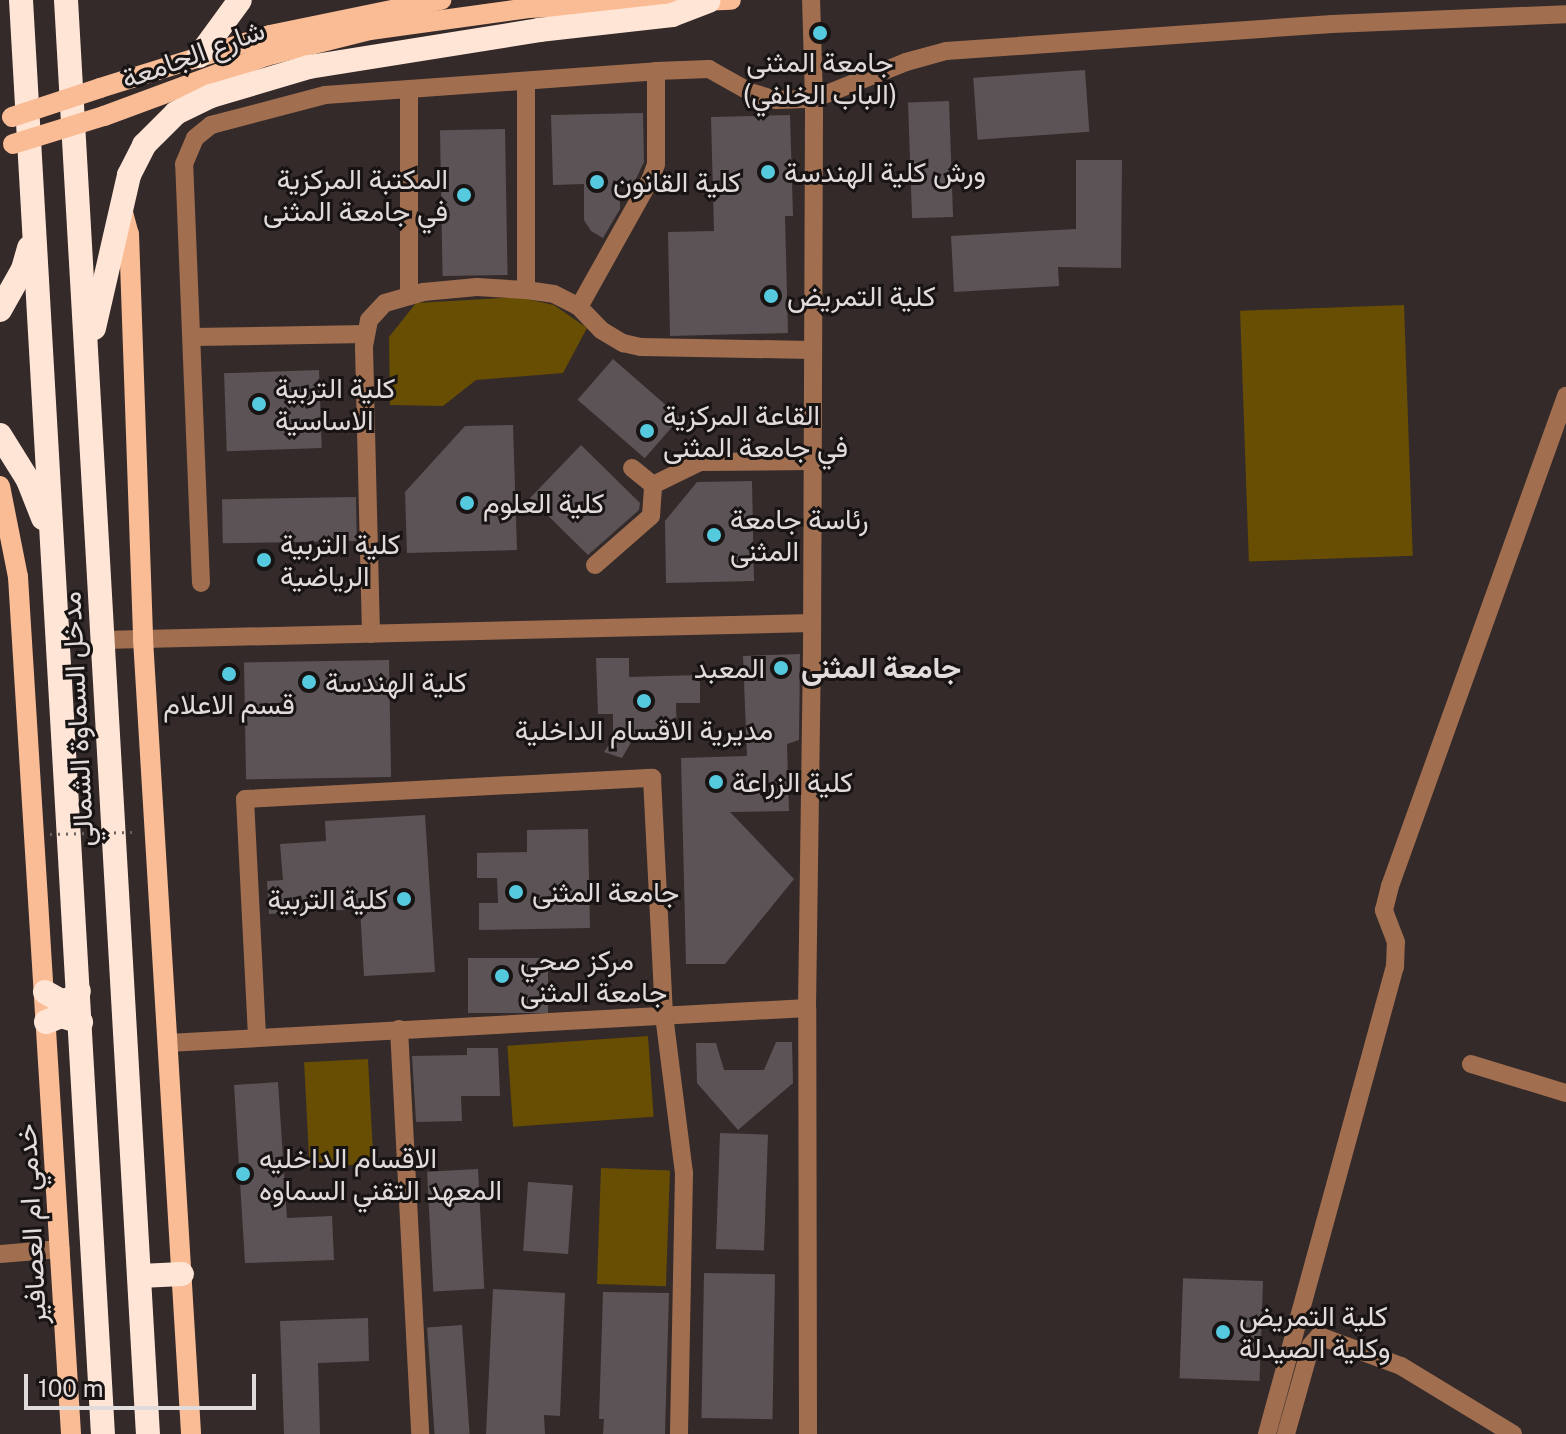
<!DOCTYPE html>
<meta charset="utf-8">
<style>
body{margin:0}
#map{position:relative;width:1566px;height:1434px;overflow:hidden;background:#342a2a;font-family:"Public Sans",Vazirmatn,sans-serif}
div>[style]{position:absolute}
[style*='--x']{left:calc(var(--x)*1px);top:calc(var(--y)*1px);width:calc(var(--w)*1px);rotate:calc(var(--a)*1deg)}
.green>*{inset:0;background:#674e02;transform-origin:0 0}
.building>*{inset:0;background:#5c5357;transform-origin:0 0}
.minor>*{height:18px;margin:-9px;padding:0 9px;transform-origin:9px;border-radius:9px;background:#a16f4f}
.major>*{height:20px;margin:-10px;padding:0 10px;transform-origin:10px;border-radius:10px;background:#fabc95}
.highway>*{height:24px;margin:-12px;padding:0 12px;transform-origin:12px;border-radius:12px;background:#ffe5d6}
.path-bridge>*{height:3px;margin-top:-1.5px;transform-origin:0;background:repeating-linear-gradient(90deg,#696060 0 2px,transparent 0 8px)}
.major-bridge>*{height:20px;margin:-10px;padding:0 10px;transform-origin:10px;border-radius:10px;background:#fabc95}
.dots>*{width:22px;height:22px;translate:-50% -50%;box-sizing:border-box;border:4px solid #181414;border-radius:50%}
span{translate:-50% -50%;white-space:nowrap;text-align:center;line-height:1.15;-webkit-text-stroke:6px #181414;paint-order:stroke}
.street-label{font-size:28px;color:#e2dbdb}
.poi-label{font-size:28px;color:#e2dbdb}
.left{translate:0 -50%;text-align:left}
.right{translate:-100% -50%;text-align:right}
.neighbourhood-label{font-size:30px;color:#e2dbdb;font-weight:700}
.scale{position:absolute;left:24px;top:1374px;width:232px;height:36px;box-sizing:border-box;border:4px solid #e2dbdb;border-top:0;padding-left:10px;font-size:24px;line-height:28px;white-space:nowrap;color:#e2dbdb;-webkit-text-stroke:6px #181414;paint-order:stroke}
</style>
<div id="map">
<div class="green">
<div style="clip-path:polygon(517px 297px,554px 305px,587px 328px,563px 373px,476px 380px,443px 406px,390px 405px,389px 337px,416px 303px)"></div>
<div style="left:1404px;top:305px;width:251px;height:164px;rotate:88deg"></div>
<div style="left:648px;top:1036px;width:81px;height:141px;rotate:86deg"></div>
<div style="left:368px;top:1059px;width:105px;height:64px;rotate:87deg"></div>
<div style="left:601px;top:1168px;width:69px;height:116px;rotate:2deg"></div>
</div>
<div class="building">
<div style="left:1085px;top:70px;width:62px;height:112px;rotate:86deg"></div>
<div style="left:949px;top:101px;width:116px;height:41px;rotate:88deg"></div>
<div style="clip-path:polygon(643px 113px,644px 162px,634px 183px,620px 183px,620px 209px,603px 238px,591px 231px,584px 220px,584px 184px,553px 185px,551px 115px)"></div>
<div style="clip-path:polygon(790px 115px,793px 216px,785px 216px,788px 333px,670px 336px,668px 232px,714px 231px,711px 117px)"></div>
<div style="left:505px;top:129px;width:146px;height:65px;rotate:89deg"></div>
<div style="clip-path:polygon(1076px 160px,1122px 160px,1121px 268px,1058px 267px,1059px 286px,954px 292px,951px 236px,1076px 229px)"></div>
<div style="left:613px;top:359px;width:89px;height:54px;rotate:41deg"></div>
<div style="left:319px;top:370px;width:78px;height:95px;rotate:88deg"></div>
<div style="clip-path:polygon(513px 425px,517px 550px,407px 553px,405px 492px,465px 426px)"></div>
<div style="clip-path:polygon(581px 445px,640px 503px,639px 510px,588px 555px,530px 498px)"></div>
<div style="clip-path:polygon(752px 481px,754px 581px,666px 583px,665px 521px,697px 482px)"></div>
<div style="left:356px;top:497px;width:44px;height:134px;rotate:89deg"></div>
<div style="clip-path:polygon(800px 654px,799px 740px,787px 744px,789px 811px,730px 812px,794px 879px,725px 964px,686px 964px,681px 758px,747px 756px,743px 656px)"></div>
<div style="clip-path:polygon(596px 658px,629px 658px,629px 677px,700px 675px,700px 703px,676px 703px,677px 738px,633px 739px,622px 758px,604px 752px,613px 739px,613px 714px,598px 714px)"></div>
<div style="left:389px;top:660px;width:117px;height:145px;rotate:89deg"></div>
<div style="clip-path:polygon(425px 815px,435px 972px,364px 976px,360px 909px,269px 914px,267px 881px,283px 880px,280px 844px,326px 841px,325px 821px)"></div>
<div style="clip-path:polygon(588px 829px,590px 928px,479px 930px,479px 903px,498px 903px,497px 878px,477px 878px,477px 853px,527px 852px,527px 830px)"></div>
<div style="left:468px;top:958px;width:80px;height:55px"></div>
<div style="clip-path:polygon(776px 1042px,792px 1042px,793px 1083px,738px 1130px,697px 1083px,696px 1043px,716px 1043px,724px 1070px,764px 1070px)"></div>
<div style="clip-path:polygon(467px 1048px,498px 1048px,500px 1096px,461px 1096px,462px 1121px,416px 1122px,412px 1056px,467px 1055px)"></div>
<div style="clip-path:polygon(278px 1082px,287px 1218px,332px 1216px,334px 1260px,245px 1263px,234px 1085px)"></div>
<div style="left:720px;top:1133px;width:48px;height:116px;rotate:2deg"></div>
<div style="left:478px;top:1169px;width:120px;height:51px;rotate:87deg"></div>
<div style="left:528px;top:1182px;width:45px;height:69px;rotate:4deg"></div>
<div style="left:704px;top:1273px;width:71px;height:145px;rotate:1deg"></div>
<div style="left:1263px;top:1281px;width:100px;height:80px;rotate:92deg"></div>
<div style="clip-path:polygon(493px 1289px,565px 1293px,560px 1416px,544px 1415px,545px 1434px,486px 1434px)"></div>
<div style="clip-path:polygon(603px 1292px,669px 1293px,665px 1434px,603px 1434px,604px 1419px,599px 1419px)"></div>
<div style="clip-path:polygon(368px 1318px,369px 1361px,318px 1363px,320px 1434px,284px 1434px,280px 1321px)"></div>
<div style="left:462px;top:1325px;width:109px;height:35px;rotate:86deg"></div>
</div>
<div class="minor">
<div style="--x:526;--y:82;--w:208;--a:90"></div>
<div style="--x:409;--y:90;--w:206;--a:90"></div>
<div style="--x:579;--y:307;--w:148;--a:-60.8"></div>
<div style="--x:651;--y:178;--w:15;--a:-70"></div>
<div style="--x:656;--y:164;--w:93;--a:-90"></div>
<div style="--x:192;--y:337;--w:174;--a:-1"></div>
<div style="--x:653;--y:485;--w:52;--a:-26.1"></div>
<div style="--x:700;--y:462;--w:112;--a:-0.5"></div>
<div style="--x:595;--y:565;--w:74;--a:-41.2"></div>
<div style="--x:651;--y:516;--w:31;--a:-86"></div>
<div style="--x:653;--y:485;--w:27;--a:-141"></div>
<div style="--x:201;--y:583;--w:419;--a:-92.3"></div>
<div style="--x:184;--y:164;--w:28;--a:-67"></div>
<div style="--x:195;--y:138;--w:21;--a:-39"></div>
<div style="--x:211;--y:125;--w:118;--a:-14.7"></div>
<div style="--x:325;--y:95;--w:332;--a:-4.1"></div>
<div style="--x:656;--y:71;--w:53;--a:-2.2"></div>
<div style="--x:709;--y:69;--w:47;--a:29.3"></div>
<div style="--x:750;--y:92;--w:27;--a:17"></div>
<div style="--x:776;--y:100;--w:38;--a:-2"></div>
<div style="--x:814;--y:99;--w:99;--a:-21.9"></div>
<div style="--x:906;--y:62;--w:41;--a:-15.4"></div>
<div style="--x:946;--y:51;--w:387;--a:-4"></div>
<div style="--x:1332;--y:24;--w:234;--a:-2.4"></div>
<div style="--x:371;--y:634;--w:288;--a:-91.4"></div>
<div style="--x:364;--y:346;--w:26;--a:-79"></div>
<div style="--x:369;--y:320;--w:23;--a:-47"></div>
<div style="--x:385;--y:303;--w:40;--a:-16"></div>
<div style="--x:423;--y:292;--w:54;--a:-5.3"></div>
<div style="--x:477;--y:287;--w:49;--a:3.5"></div>
<div style="--x:526;--y:290;--w:28;--a:8"></div>
<div style="--x:554;--y:294;--w:28;--a:27"></div>
<div style="--x:579;--y:307;--w:32;--a:46"></div>
<div style="--x:601;--y:330;--w:26;--a:31"></div>
<div style="--x:623;--y:343;--w:18;--a:13"></div>
<div style="--x:641;--y:347;--w:170;--a:1"></div>
<div style="--x:103;--y:640;--w:709;--a:-1.37"></div>
<div style="--x:399;--y:1029;--w:406;--a:87"></div>
<div style="--x:257;--y:1036;--w:237;--a:-92.9"></div>
<div style="--x:245;--y:799;--w:408;--a:-3"></div>
<div style="--x:652;--y:778;--w:237;--a:87.1"></div>
<div style="--x:664;--y:1015;--w:159;--a:82.8"></div>
<div style="--x:684;--y:1173;--w:261;--a:91.1"></div>
<div style="--x:168;--y:1043;--w:640;--a:-3.14"></div>
<div style="--x:1471;--y:1064;--w:99;--a:17"></div>
<div style="--x:0;--y:1254;--w:61;--a:-4.7"></div>
<div style="--x:808;--y:1434;--w:426;--a:-90.1"></div>
<div style="--x:807;--y:1008;--w:352;--a:-89.2"></div>
<div style="--x:812;--y:656;--w:557;--a:-89.79"></div>
<div style="--x:814;--y:99;--w:99;--a:-91.7"></div>
<div style="--x:1267;--y:1434;--w:484;--a:-74.7"></div>
<div style="--x:1395;--y:967;--w:25;--a:-88"></div>
<div style="--x:1396;--y:942;--w:34;--a:-111"></div>
<div style="--x:1384;--y:910;--w:25;--a:-76"></div>
<div style="--x:1390;--y:886;--w:521;--a:-70.24"></div>
<div style="--x:1286;--y:1434;--w:92;--a:-74.3"></div>
<div style="--x:1311;--y:1345;--w:12;--a:-48"></div>
<div style="--x:1319;--y:1336;--w:87;--a:20.1"></div>
<div style="--x:1401;--y:1366;--w:131;--a:31.3"></div>
</div>
<div class="major">
<div style="--x:100;--y:88;--w:178;--a:-17.3"></div>
<div style="--x:270;--y:35;--w:175;--a:-11.6"></div>
<div style="--x:104;--y:116;--w:173;--a:-20.3"></div>
<div style="--x:266;--y:56;--w:107;--a:-14"></div>
<div style="--x:370;--y:30;--w:160;--a:-7.9"></div>
<div style="--x:528;--y:8;--w:203;--a:-2.3"></div>
<div style="--x:121;--y:205;--w:30;--a:75"></div>
<div style="--x:129;--y:234;--w:405;--a:88"></div>
<div style="--x:143;--y:639;--w:796;--a:86.54"></div>
<div style="--x:0;--y:486;--w:93;--a:78.8"></div>
<div style="--x:18;--y:577;--w:859;--a:86.46"></div>
</div>
<div class="highway">
<div style="--x:21;--y:0;--w:1436;--a:86.73"></div>
<div style="--x:66;--y:0;--w:1436;--a:86.73"></div>
<div style="--x:199;--y:56;--w:69;--a:-53.8"></div>
<div style="--x:0;--y:310;--w:47;--a:-60.7"></div>
<div style="--x:23;--y:269;--w:22;--a:-74"></div>
<div style="--x:94;--y:328;--w:157;--a:-77.1"></div>
<div style="--x:129;--y:175;--w:34;--a:-63"></div>
<div style="--x:144;--y:145;--w:45;--a:-45"></div>
<div style="--x:176;--y:113;--w:39;--a:-26"></div>
<div style="--x:211;--y:96;--w:102;--a:-16.5"></div>
<div style="--x:309;--y:67;--w:233;--a:-9.1"></div>
<div style="--x:539;--y:30;--w:134;--a:-6.4"></div>
<div style="--x:672;--y:15;--w:39;--a:-21"></div>
<div style="--x:0;--y:435;--w:53;--a:58.1"></div>
<div style="--x:28;--y:480;--w:41;--a:68.5"></div>
<div style="--x:45;--y:992;--w:18;--a:29"></div>
<div style="--x:61;--y:1001;--w:10;--a:-11"></div>
<div style="--x:71;--y:999;--w:11;--a:-45"></div>
<div style="--x:46;--y:1022;--w:16;--a:-22"></div>
<div style="--x:61;--y:1016;--w:21;--a:17"></div>
<div style="--x:140;--y:1276;--w:42;--a:-2.7"></div>
</div>
<div class="path-bridge">
<div style="--x:50;--y:834;--w:83;--a:-1.4"></div>
</div>
<div class="major-bridge">
<div style="--x:12;--y:117;--w:93;--a:-18.2"></div>
<div style="--x:13;--y:144;--w:95;--a:-17.1"></div>
</div>
<div class="dots">
<div style="left:820px;top:33px;background:#55cadf"></div>
<div style="left:768px;top:172px;background:#55cadf"></div>
<div style="left:597px;top:182px;background:#55cadf"></div>
<div style="left:464px;top:195px;background:#55cadf"></div>
<div style="left:771px;top:296px;background:#55cadf"></div>
<div style="left:259px;top:404px;background:#55cadf"></div>
<div style="left:647px;top:431px;background:#55cadf"></div>
<div style="left:467px;top:503px;background:#55cadf"></div>
<div style="left:714px;top:535px;background:#55cadf"></div>
<div style="left:264px;top:560px;background:#55cadf"></div>
<div style="left:781px;top:668px;background:#55cadf"></div>
<div style="left:229px;top:674px;background:#55cadf"></div>
<div style="left:309px;top:682px;background:#55cadf"></div>
<div style="left:644px;top:701px;background:#55cadf"></div>
<div style="left:716px;top:782px;background:#55cadf"></div>
<div style="left:516px;top:892px;background:#55cadf"></div>
<div style="left:404px;top:899px;background:#55cadf"></div>
<div style="left:502px;top:976px;background:#55cadf"></div>
<div style="left:243px;top:1174px;background:#55cadf"></div>
<div style="left:1223px;top:1332px;background:#55cadf"></div>
</div>
<div class="street-label">
<span style="left:193px;top:54px;rotate:-20deg">شارع الجامعة</span>
<span style="left:77px;top:719px;rotate:-93deg">مدخل السماوة الشمالي</span>
<span style="left:31px;top:1224px;rotate:-93deg">خدمي ام العصافير</span>
</div>
<div class="poi-label">
<span style="left:820px;top:78px">جامعة المثنى<br>(الباب الخلفي)</span>
<span class="left" style="left:784px;top:172px">ورش كلية الهندسة</span>
<span class="right" style="left:448px;top:195px">المكتبة المركزية<br>في جامعة المثنى</span>
<span class="left" style="left:613px;top:182px">كلية القانون</span>
<span class="left" style="left:787px;top:296px">كلية التمريض</span>
<span class="left" style="left:275px;top:404px">كلية التربية<br>الاساسية</span>
<span class="left" style="left:663px;top:431px">القاعة المركزية<br>في جامعة المثنى</span>
<span class="left" style="left:483px;top:503px">كلية العلوم</span>
<span class="left" style="left:730px;top:535px">رئاسة جامعة<br>المثنى</span>
<span class="left" style="left:280px;top:560px">كلية التربية<br>الرياضية</span>
<span class="right" style="left:765px;top:668px">المعبد</span>
<span class="left" style="left:325px;top:682px">كلية الهندسة</span>
<span style="left:229px;top:704px">قسم الاعلام</span>
<span style="left:644px;top:730px">مديرية الاقسام الداخلية</span>
<span class="left" style="left:732px;top:782px">كلية الزراعة</span>
<span class="left" style="left:532px;top:892px">جامعة المثنى</span>
<span class="right" style="left:388px;top:899px">كلية التربية</span>
<span class="left" style="left:520px;top:976px">مركز صحي<br>جامعة المثنى</span>
<span class="left" style="left:259px;top:1174px">الاقسام الداخليه<br>المعهد التقني السماوه</span>
<span class="left" style="left:1239px;top:1332px">كلية التمريض<br>وكلية الصيدلة</span>
</div>
<div class="neighbourhood-label">
<span style="left:881px;top:667px">جامعة المثنى</span>
</div>
<div class="scale">100 m</div>
</div>
